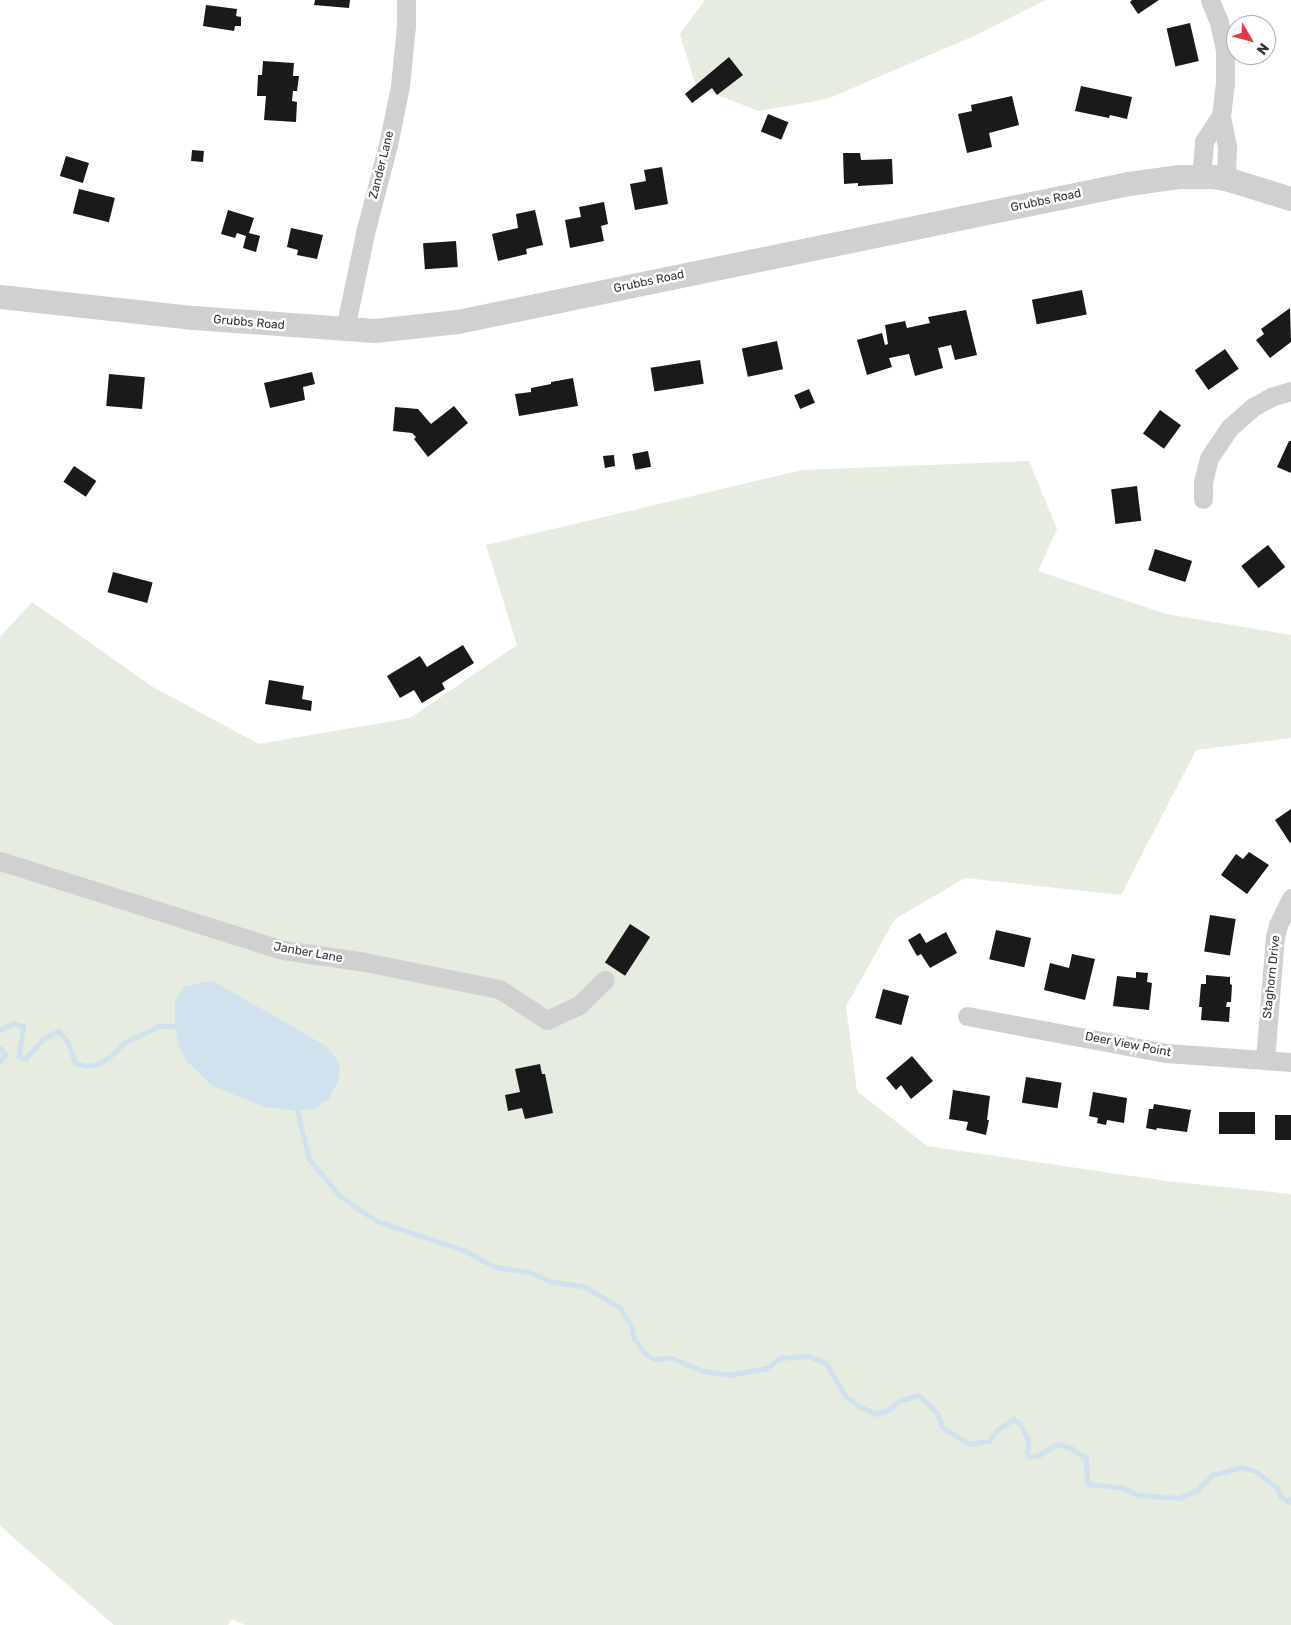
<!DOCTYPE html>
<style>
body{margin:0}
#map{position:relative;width:1291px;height:1625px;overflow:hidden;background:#fff;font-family:Rubik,sans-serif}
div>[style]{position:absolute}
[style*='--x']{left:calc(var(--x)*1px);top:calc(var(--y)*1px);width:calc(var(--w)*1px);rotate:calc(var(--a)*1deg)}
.green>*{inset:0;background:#e6ecdf}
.water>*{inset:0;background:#cfe2ee}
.stream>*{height:5px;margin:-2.5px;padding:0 2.5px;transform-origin:2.5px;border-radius:2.5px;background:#cfe2ee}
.building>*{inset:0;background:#1a1a1a;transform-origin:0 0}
.minor>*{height:19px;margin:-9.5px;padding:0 9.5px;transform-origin:9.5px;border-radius:9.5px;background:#d0d0d0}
.tertiary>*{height:24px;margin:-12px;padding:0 12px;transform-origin:12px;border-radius:12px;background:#d0d0d0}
span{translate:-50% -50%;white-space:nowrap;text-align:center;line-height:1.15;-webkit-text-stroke:5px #fff;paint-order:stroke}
.street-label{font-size:12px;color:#333}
.north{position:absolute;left:1226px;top:15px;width:50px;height:50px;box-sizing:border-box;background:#fff;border:1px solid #adadad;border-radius:50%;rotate:127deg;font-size:14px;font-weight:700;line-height:20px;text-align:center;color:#333}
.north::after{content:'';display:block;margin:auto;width:18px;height:22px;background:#e63946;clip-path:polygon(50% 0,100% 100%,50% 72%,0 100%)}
</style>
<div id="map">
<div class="green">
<div style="clip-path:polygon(705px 0,1045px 0,974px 36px,827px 99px,759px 111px,696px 87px,680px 34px)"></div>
<div style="clip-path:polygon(1029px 461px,1057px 529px,1038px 571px,1166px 614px,1291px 635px,1291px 738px,1196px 750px,1121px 895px,965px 878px,895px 919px,846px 1006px,857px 1091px,927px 1146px,1166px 1181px,1291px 1194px,1291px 1625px,245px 1625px,232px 1619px,228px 1625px,114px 1625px,0 1526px,0 637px,32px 602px,153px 687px,259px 744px,410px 718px,517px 645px,486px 545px,802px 470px)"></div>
</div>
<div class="water">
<div style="clip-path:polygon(213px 981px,326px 1046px,340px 1064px,338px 1081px,329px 1099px,315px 1108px,298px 1111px,265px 1107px,212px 1086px,187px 1061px,179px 1047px,175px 1026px,175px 1002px,185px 986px)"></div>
</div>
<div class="stream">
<div style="--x:0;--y:1030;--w:15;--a:-28"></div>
<div style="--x:13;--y:1023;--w:10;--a:17"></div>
<div style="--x:23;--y:1026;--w:30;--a:98"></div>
<div style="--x:19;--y:1056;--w:7;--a:27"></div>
<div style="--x:25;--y:1059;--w:27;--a:-48"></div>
<div style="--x:43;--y:1039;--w:17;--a:-28"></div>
<div style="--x:58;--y:1031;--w:15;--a:48"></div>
<div style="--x:68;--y:1042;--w:22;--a:72"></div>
<div style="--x:75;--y:1063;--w:11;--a:15"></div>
<div style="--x:86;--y:1066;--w:10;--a:-6"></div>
<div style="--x:96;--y:1065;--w:14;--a:-30"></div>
<div style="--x:108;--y:1058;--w:23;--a:-43"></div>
<div style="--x:125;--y:1042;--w:38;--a:-25"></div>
<div style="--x:159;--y:1026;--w:22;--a:0"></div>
<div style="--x:0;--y:1048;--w:9;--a:54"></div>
<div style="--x:5;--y:1055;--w:8;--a:130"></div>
<div style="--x:296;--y:1107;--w:54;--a:76"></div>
<div style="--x:309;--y:1159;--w:47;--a:50.2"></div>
<div style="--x:339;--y:1195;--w:20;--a:37"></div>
<div style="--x:355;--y:1207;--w:26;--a:32"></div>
<div style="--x:377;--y:1221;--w:91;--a:18.6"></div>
<div style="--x:463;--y:1250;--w:36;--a:28"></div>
<div style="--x:495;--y:1267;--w:34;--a:8"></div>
<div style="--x:529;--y:1272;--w:25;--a:23"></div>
<div style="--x:552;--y:1282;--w:32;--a:7"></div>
<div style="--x:584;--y:1286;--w:42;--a:31.4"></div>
<div style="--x:620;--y:1308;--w:20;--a:57"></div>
<div style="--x:631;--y:1325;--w:14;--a:78"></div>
<div style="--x:634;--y:1339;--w:18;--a:52"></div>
<div style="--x:645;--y:1353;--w:10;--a:37"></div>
<div style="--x:653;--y:1359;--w:19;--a:-3"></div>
<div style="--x:672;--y:1358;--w:34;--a:23"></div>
<div style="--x:703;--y:1371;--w:27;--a:8"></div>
<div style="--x:730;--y:1375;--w:38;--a:-11"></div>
<div style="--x:767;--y:1368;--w:16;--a:-38"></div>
<div style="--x:780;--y:1358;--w:28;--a:-4"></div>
<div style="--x:808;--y:1356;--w:19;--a:21"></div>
<div style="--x:826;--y:1363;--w:39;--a:60"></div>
<div style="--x:846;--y:1397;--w:16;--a:35"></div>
<div style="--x:859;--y:1406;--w:19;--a:25"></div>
<div style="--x:876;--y:1414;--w:15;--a:-20"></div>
<div style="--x:890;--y:1409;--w:12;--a:-42"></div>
<div style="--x:899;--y:1401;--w:20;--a:-18"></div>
<div style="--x:918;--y:1395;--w:26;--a:43"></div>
<div style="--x:937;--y:1413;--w:15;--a:70"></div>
<div style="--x:942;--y:1427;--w:32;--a:32"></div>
<div style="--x:969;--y:1444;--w:20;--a:-9"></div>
<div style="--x:989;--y:1441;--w:12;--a:-55"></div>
<div style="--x:996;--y:1431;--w:21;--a:-35"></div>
<div style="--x:1013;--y:1419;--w:10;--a:37"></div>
<div style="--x:1021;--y:1425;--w:8;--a:67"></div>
<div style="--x:1024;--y:1432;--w:9;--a:63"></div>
<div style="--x:1028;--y:1440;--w:13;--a:94"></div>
<div style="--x:1027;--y:1453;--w:5;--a:53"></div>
<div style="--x:1030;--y:1457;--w:9;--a:-13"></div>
<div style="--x:1039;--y:1455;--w:21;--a:-31"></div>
<div style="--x:1057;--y:1444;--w:15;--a:16"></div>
<div style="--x:1071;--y:1448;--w:18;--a:34"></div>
<div style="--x:1086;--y:1458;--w:26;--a:88"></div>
<div style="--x:1087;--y:1484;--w:36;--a:6"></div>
<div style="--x:1123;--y:1488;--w:17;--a:25"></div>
<div style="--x:1138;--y:1495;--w:41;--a:4.2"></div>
<div style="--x:1179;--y:1498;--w:20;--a:-24"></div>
<div style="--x:1197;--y:1490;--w:21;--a:-45"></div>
<div style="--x:1212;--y:1475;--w:30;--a:-15"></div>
<div style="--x:1241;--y:1467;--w:17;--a:17"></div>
<div style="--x:1257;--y:1472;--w:26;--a:39"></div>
<div style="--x:1277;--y:1488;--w:9;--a:69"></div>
<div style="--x:1280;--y:1496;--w:11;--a:34"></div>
<div style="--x:1289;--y:1502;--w:4;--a:-56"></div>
</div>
<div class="building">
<div style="clip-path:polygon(315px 0,350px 0,349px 8px,314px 5px)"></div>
<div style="clip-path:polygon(1132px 0,1159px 0,1138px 14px,1130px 2px)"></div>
<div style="clip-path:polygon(206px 5px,237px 9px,236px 16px,241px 17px,241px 26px,235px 26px,234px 31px,203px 26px)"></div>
<div style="left:1190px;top:23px;width:39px;height:24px;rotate:77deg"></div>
<div style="clip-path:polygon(729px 57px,743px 75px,717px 95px,712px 88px,692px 103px,685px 94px)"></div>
<div style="clip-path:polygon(263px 61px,294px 63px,293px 76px,299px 76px,297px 91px,293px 91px,292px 101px,297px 102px,296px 122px,264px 120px,266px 96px,257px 96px,258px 75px,262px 75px)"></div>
<div style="clip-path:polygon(1081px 86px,1132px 97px,1127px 119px,1110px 115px,1109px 118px,1075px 111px)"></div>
<div style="clip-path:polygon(1012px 96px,1019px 125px,989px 133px,992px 147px,967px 153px,958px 114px,972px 111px,971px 105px)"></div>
<div style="left:768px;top:114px;width:22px;height:19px;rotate:22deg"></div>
<div style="left:192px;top:150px;width:12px;height:11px;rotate:5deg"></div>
<div style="clip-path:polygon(843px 153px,860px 153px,861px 160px,892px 159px,893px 184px,858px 186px,858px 183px,844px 184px)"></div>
<div style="left:66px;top:156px;width:24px;height:21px;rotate:17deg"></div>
<div style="clip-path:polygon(662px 167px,668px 204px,635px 210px,630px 184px,646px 181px,644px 170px)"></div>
<div style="left:79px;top:189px;width:37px;height:25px;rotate:14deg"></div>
<div style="clip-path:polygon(604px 202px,608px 224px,601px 226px,604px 241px,570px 248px,565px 220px,581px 217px,579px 207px)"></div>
<div style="clip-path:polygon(228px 210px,254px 218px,249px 233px,260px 236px,256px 252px,243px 248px,246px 236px,237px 233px,235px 238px,221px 234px)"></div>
<div style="clip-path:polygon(535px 210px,543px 245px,526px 249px,527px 254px,498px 261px,492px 234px,518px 228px,516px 214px)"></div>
<div style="clip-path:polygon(291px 228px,323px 235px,317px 259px,297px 255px,298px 250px,287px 247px)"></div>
<div style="left:456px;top:241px;width:26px;height:33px;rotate:86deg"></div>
<div style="left:1082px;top:290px;width:25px;height:51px;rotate:79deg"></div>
<div style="clip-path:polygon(1290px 308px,1291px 342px,1270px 358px,1256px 340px,1264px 334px,1261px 329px)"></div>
<div style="clip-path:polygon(966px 310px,977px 355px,955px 360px,951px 345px,938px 348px,943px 368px,915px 376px,909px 354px,889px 358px,892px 367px,867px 375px,857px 340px,882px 333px,885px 345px,888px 344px,885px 325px,905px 321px,907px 328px,930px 323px,928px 317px)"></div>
<div style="left:777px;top:341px;width:29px;height:36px;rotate:78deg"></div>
<div style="left:1225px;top:349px;width:24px;height:37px;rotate:55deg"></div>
<div style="left:700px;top:360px;width:24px;height:50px;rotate:81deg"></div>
<div style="clip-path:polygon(312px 372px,315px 384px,303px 387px,305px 400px,270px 408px,264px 383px)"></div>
<div style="left:109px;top:374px;width:36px;height:32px;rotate:5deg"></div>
<div style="clip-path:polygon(573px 378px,578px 406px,519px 416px,515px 394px,531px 392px,531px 388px,551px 384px,551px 382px)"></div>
<div style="left:809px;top:389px;width:15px;height:16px;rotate:67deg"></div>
<div style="clip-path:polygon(454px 406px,468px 423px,428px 457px,414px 439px,416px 437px,412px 433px,393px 431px,395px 407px,418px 409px,431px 424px)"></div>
<div style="left:1160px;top:410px;width:26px;height:29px;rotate:36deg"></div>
<div style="clip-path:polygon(1289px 441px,1291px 441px,1291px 473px,1277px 467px)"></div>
<div style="left:648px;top:451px;width:16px;height:16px;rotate:79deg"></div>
<div style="clip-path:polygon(614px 455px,615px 466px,605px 468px,603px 456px)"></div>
<div style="left:74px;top:466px;width:27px;height:19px;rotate:34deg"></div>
<div style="left:1137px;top:486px;width:35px;height:26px;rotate:83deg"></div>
<div style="left:1268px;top:545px;width:28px;height:34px;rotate:52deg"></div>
<div style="left:1155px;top:549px;width:39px;height:22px;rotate:18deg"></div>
<div style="left:113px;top:572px;width:41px;height:21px;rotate:15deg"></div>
<div style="clip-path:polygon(463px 645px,474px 663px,442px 683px,445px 689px,422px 703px,414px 690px,400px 698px,387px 676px,420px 656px,427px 667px)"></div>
<div style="clip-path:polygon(269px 680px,304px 686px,302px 699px,312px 701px,311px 711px,265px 704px)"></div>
<div style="clip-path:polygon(1291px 809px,1291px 842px,1290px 843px,1275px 820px)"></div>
<div style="clip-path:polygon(1249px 852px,1269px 865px,1247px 894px,1221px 875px,1236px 854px,1243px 859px)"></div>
<div style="left:1210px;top:915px;width:26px;height:37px;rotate:9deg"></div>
<div style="left:630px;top:924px;width:24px;height:46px;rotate:33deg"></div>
<div style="left:996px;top:930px;width:36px;height:30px;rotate:13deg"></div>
<div style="clip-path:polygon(946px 932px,957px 953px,930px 968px,921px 954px,917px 956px,908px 940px,920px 933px,926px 943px)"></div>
<div style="clip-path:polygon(1072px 954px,1095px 959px,1085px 1000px,1044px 990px,1050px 963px,1069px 968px)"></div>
<div style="clip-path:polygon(1136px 972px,1148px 973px,1147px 982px,1152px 983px,1149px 1010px,1113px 1006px,1117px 976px,1136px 978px)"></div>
<div style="clip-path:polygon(1206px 975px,1230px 977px,1230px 984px,1232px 985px,1231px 1002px,1227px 1002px,1226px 1007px,1230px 1007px,1229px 1022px,1201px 1020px,1202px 1007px,1199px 1007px,1201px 984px,1206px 984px)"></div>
<div style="left:883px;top:989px;width:27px;height:30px;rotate:15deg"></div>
<div style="clip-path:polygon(912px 1056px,933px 1081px,911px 1099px,901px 1085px,896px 1090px,886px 1078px)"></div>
<div style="clip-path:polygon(540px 1064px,542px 1074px,545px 1074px,553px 1113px,525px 1119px,522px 1108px,508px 1111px,505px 1095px,520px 1092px,515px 1069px)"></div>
<div style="left:1026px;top:1077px;width:36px;height:26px;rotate:9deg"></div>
<div style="clip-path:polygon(953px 1090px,990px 1096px,987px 1120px,989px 1120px,986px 1135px,966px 1130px,968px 1122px,949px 1119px)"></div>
<div style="clip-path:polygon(1093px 1092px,1127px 1098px,1124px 1123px,1107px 1120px,1106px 1125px,1097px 1123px,1098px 1118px,1089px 1116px)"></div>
<div style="clip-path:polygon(1154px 1104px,1191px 1110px,1187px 1132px,1157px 1128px,1156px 1130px,1146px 1128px,1149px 1109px,1153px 1109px)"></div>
<div style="left:1219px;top:1112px;width:36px;height:22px"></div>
<div style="left:1291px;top:1115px;width:25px;height:16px;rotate:90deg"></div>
</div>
<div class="minor">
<div style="--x:1210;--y:0;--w:24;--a:68"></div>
<div style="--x:1219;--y:22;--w:30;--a:78"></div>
<div style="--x:1225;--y:51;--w:32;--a:90"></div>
<div style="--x:1225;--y:83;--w:33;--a:97"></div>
<div style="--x:1221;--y:116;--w:32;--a:79"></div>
<div style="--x:1227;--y:147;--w:32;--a:92"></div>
<div style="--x:1201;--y:177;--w:36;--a:-85"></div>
<div style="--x:1204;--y:141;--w:30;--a:-56"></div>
<div style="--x:345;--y:329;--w:98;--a:-78.2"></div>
<div style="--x:365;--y:233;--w:91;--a:-75.4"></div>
<div style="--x:388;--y:145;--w:60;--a:-78.5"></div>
<div style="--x:400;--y:86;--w:60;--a:-84.3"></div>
<div style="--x:406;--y:26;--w:26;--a:-90"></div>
<div style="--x:1203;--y:499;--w:17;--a:-90"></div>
<div style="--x:1203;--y:482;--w:25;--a:-76"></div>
<div style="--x:1209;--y:458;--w:36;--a:-56"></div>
<div style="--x:1229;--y:428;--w:32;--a:-41"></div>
<div style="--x:1253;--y:407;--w:21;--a:-29"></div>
<div style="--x:1271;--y:397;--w:21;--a:-17"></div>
<div style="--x:0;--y:861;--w:297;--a:17.5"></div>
<div style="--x:283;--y:950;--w:83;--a:8.3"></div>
<div style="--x:365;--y:962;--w:137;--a:11.4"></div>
<div style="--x:499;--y:989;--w:57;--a:32.9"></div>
<div style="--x:547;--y:1020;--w:35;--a:-25"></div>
<div style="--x:579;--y:1005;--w:36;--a:-44"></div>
<div style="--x:967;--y:1016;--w:202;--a:10.5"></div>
<div style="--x:1166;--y:1053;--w:125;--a:4.1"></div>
<div style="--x:1265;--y:1060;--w:123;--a:-85.4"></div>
<div style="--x:1275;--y:937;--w:12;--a:-76"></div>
<div style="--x:1278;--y:925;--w:30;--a:-64"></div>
</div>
<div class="tertiary">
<div style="--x:0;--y:297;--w:195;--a:6.2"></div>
<div style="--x:194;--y:318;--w:181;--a:4.1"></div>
<div style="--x:375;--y:331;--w:83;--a:-6.2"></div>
<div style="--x:458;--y:322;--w:685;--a:-11.62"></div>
<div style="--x:1129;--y:184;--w:50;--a:-8"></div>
<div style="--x:1179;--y:177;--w:34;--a:0"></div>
<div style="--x:1213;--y:177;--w:13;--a:9"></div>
<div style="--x:1226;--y:179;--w:68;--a:17.1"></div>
</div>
<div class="street-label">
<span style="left:382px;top:165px;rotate:-76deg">Zander Lane</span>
<span style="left:1046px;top:201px;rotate:-12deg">Grubbs Road</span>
<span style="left:649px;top:282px;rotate:-12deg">Grubbs Road</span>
<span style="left:249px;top:323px;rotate:5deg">Grubbs Road</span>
<span style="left:308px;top:953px;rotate:10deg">Janber Lane</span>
<span style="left:1272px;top:977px;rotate:-84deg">Staghorn Drive</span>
<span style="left:1128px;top:1045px;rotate:11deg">Deer View Point</span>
</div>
<div class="north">N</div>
</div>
